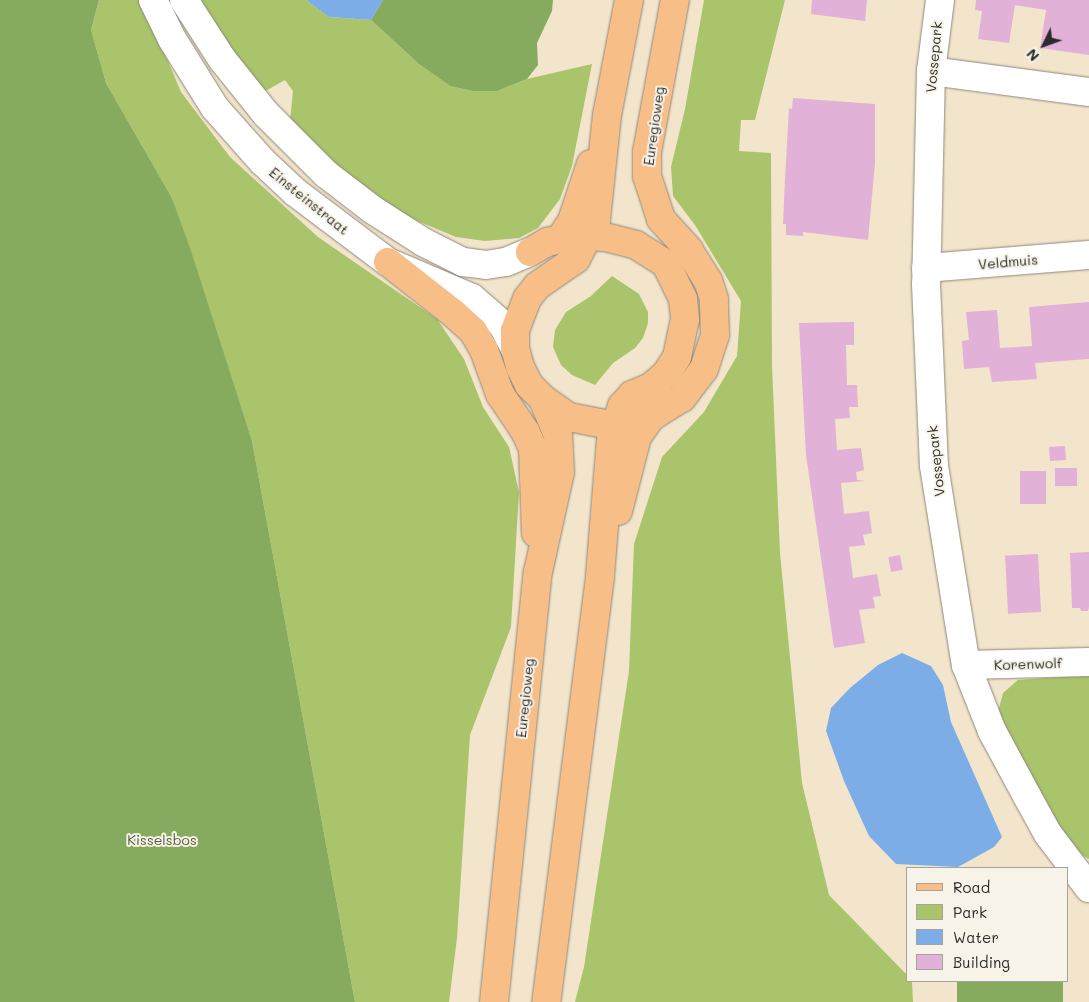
<!DOCTYPE html>
<style>
body{margin:0}
#map{position:relative;width:1089px;height:1002px;overflow:hidden;background:#f2e5cb;font-family:Mali,sans-serif}
div>[style]{position:absolute}
[style*='--x']{left:calc(var(--x)*1px);top:calc(var(--y)*1px);width:calc(var(--w)*1px);rotate:calc(var(--a)*1deg)}
.green>*{inset:0;background:#a9c46a}
.forest>*{inset:0;background:#86aa5e;transform-origin:0 0}
.water>*{inset:0;background:#7cade7}
.building>*{inset:0;background:#e2b1d7;transform-origin:0 0}
.roads{filter:drop-shadow(0 0 1px #8e887b) drop-shadow(0 0 1px #8e887b)}
.minor>*{height:28px;margin:-14px;padding:0 14px;transform-origin:14px;border-radius:14px;background:#fff}
.tertiary>*{height:28px;margin:-14px;padding:0 14px;transform-origin:14px;border-radius:14px;background:#fff}
.primary>*{height:28px;margin:-14px;padding:0 14px;transform-origin:14px;border-radius:14px;background:#f7be88}
span{translate:-50% -50%;white-space:nowrap;text-align:center;line-height:1.15;-webkit-text-stroke:4px #f7f3e8;paint-order:stroke}
.street-label{font-size:14px;color:#2b2b2b}
.park-label{font-size:14px;color:#51593e}
.legend{position:absolute;left:906px;top:867px;width:162px;height:115px;box-sizing:border-box;background:#f7f3e8;border:1px solid #a5a39c;margin:0;padding:6px 9px;list-style:none;font-size:15px;color:#2b2b2b}
.legend li{display:flex;align-items:center;gap:10px;height:25px}
.legend b{width:25px;border:1px solid #a5a39c}
.north{position:absolute;left:1019px;top:20px;width:50px;height:50px;-webkit-text-stroke:4px #f7f3e8;paint-order:stroke;rotate:228deg;font-size:14px;font-weight:700;line-height:20px;text-align:center;color:#2b2b2b}
.north::after{content:'';display:block;margin:auto;width:18px;height:22px;background:#2b2b2b;clip-path:polygon(50% 0,100% 100%,50% 72%,0 100%)}
</style>
<div id="map">
<div class="green">
<div style="clip-path:polygon(99px 0,142px 0,181px 92px,230px 157px,318px 237px,437px 319px,464px 359px,483px 407px,509px 447px,519px 492px,511px 627px,470px 735px,457px 938px,449px 1002px,355px 1002px,252px 441px,172px 198px,106px 83px,91px 30px)"></div>
<div style="clip-path:polygon(198px 0,306px 0,329px 17px,371px 20px,419px 64px,450px 86px,472px 91px,497px 91px,527px 79px,592px 64px,572px 166px,560px 199px,538px 228px,519px 238px,485px 241px,456px 237px,401px 214px,324px 157px,290px 121px,293px 91px,285px 80px,262px 93px)"></div>
<div style="clip-path:polygon(704px 0,785px 0,755px 120px,741px 120px,739px 151px,771px 153px,772px 365px,780px 553px,802px 783px,829px 895px,908px 976px,908px 981px,912px 981px,913px 1002px,575px 1002px,584px 967px,629px 671px,634px 544px,662px 457px,704px 412px,737px 356px,741px 301px,695px 225px,673px 196px,671px 167px,685px 109px)"></div>
<div style="clip-path:polygon(612px 276px,639px 294px,648px 312px,648px 323px,643px 338px,635px 348px,613px 363px,595px 385px,572px 375px,561px 365px,553px 347px,555px 330px,566px 312px,591px 296px)"></div>
<div style="clip-path:polygon(1089px 675px,1089px 859px,1069px 848px,998px 712px,1003px 693px,1018px 680px)"></div>
</div>
<div class="forest">
<div style="clip-path:polygon(0 0,99px 0,91px 30px,106px 83px,172px 198px,192px 254px,252px 441px,355px 1002px,0 1002px)"></div>
<div style="clip-path:polygon(383px 0,553px 0,552px 11px,537px 43px,538px 65px,527px 79px,497px 91px,472px 91px,450px 86px,419px 64px,371px 20px)"></div>
<div style="left:957px;top:981px;width:106px;height:22px"></div>
</div>
<div class="water">
<div style="clip-path:polygon(306px 0,383px 0,371px 20px,329px 17px)"></div>
<div style="clip-path:polygon(902px 653px,931px 666px,943px 685px,951px 722px,1002px 837px,994px 847px,958px 867px,896px 864px,869px 836px,844px 781px,826px 731px,831px 708px,850px 688px,878px 665px)"></div>
</div>
<div class="building">
<div style="clip-path:polygon(812px 0,867px 0,865px 21px,811px 14px)"></div>
<div style="clip-path:polygon(976px 0,1089px 0,1089px 55px,1040px 48px,1046px 10px,1015px 5px,1009px 43px,978px 39px,982px 11px,975px 10px)"></div>
<div style="clip-path:polygon(793px 98px,875px 104px,875px 163px,868px 240px,803px 232px,803px 236px,786px 235px,786px 224px,783px 224px,785px 179px,789px 108px,792px 109px)"></div>
<div style="clip-path:polygon(1089px 302px,1089px 359px,1035px 363px,1037px 379px,992px 382px,989px 367px,964px 369px,962px 341px,969px 340px,966px 312px,997px 310px,1000px 348px,1032px 346px,1029px 307px)"></div>
<div style="clip-path:polygon(854px 322px,854px 345px,846px 345px,847px 385px,857px 385px,858px 407px,849px 407px,850px 418px,835px 419px,837px 450px,861px 448px,864px 470px,856px 472px,857px 480px,865px 481px,841px 483px,844px 514px,869px 511px,872px 533px,863px 535px,865px 545px,849px 547px,853px 578px,877px 574px,881px 596px,873px 597px,875px 608px,859px 610px,865px 643px,834px 648px,806px 455px,799px 323px)"></div>
<div style="left:1065px;top:446px;width:14px;height:16px;rotate:86deg"></div>
<div style="left:1077px;top:468px;width:18px;height:22px;rotate:90deg"></div>
<div style="left:1020px;top:471px;width:26px;height:33px"></div>
<div style="clip-path:polygon(1089px 552px,1089px 607px,1088px 611px,1081px 611px,1080px 608px,1072px 608px,1070px 553px)"></div>
<div style="left:1038px;top:554px;width:58px;height:33px;rotate:87deg"></div>
<div style="left:900px;top:555px;width:15px;height:12px;rotate:79deg"></div>
</div>
<div class="roads">
<div class="minor">
<div style="--x:940;--y:0;--w:72;--a:97.2"></div>
<div style="--x:931;--y:71;--w:213;--a:91.3"></div>
<div style="--x:926;--y:284;--w:182;--a:87.5"></div>
<div style="--x:934;--y:466;--w:202;--a:80.9"></div>
<div style="--x:966;--y:665;--w:71;--a:68.5"></div>
<div style="--x:992;--y:731;--w:74;--a:61.7"></div>
<div style="--x:1027;--y:796;--w:43;--a:61.1"></div>
<div style="--x:1048;--y:834;--w:68;--a:52.8"></div>
<div style="--x:931;--y:71;--w:159;--a:7.6"></div>
<div style="--x:926;--y:268;--w:164;--a:-4.6"></div>
<div style="--x:966;--y:665;--w:123;--a:-1.4"></div>
</div>
<div class="tertiary">
<div style="--x:153;--y:0;--w:43;--a:64"></div>
<div style="--x:172;--y:39;--w:81;--a:58.1"></div>
<div style="--x:215;--y:108;--w:71;--a:48.4"></div>
<div style="--x:262;--y:161;--w:45;--a:43.2"></div>
<div style="--x:295;--y:192;--w:116;--a:37"></div>
<div style="--x:388;--y:262;--w:91;--a:23.2"></div>
<div style="--x:472;--y:298;--w:40;--a:41"></div>
<div style="--x:502;--y:324;--w:27;--a:62"></div>
<div style="--x:184;--y:0;--w:70;--a:57.2"></div>
<div style="--x:222;--y:59;--w:70;--a:51.3"></div>
<div style="--x:266;--y:114;--w:85;--a:45"></div>
<div style="--x:326;--y:174;--w:59;--a:37.5"></div>
<div style="--x:373;--y:210;--w:59;--a:32.6"></div>
<div style="--x:423;--y:242;--w:45;--a:26.6"></div>
<div style="--x:463;--y:262;--w:23;--a:7"></div>
<div style="--x:486;--y:265;--w:20;--a:-9"></div>
<div style="--x:506;--y:262;--w:26;--a:-23"></div>
</div>
<div class="primary">
<div style="--x:629;--y:0;--w:117;--a:100.8"></div>
<div style="--x:607;--y:115;--w:106;--a:96"></div>
<div style="--x:596;--y:220;--w:44;--a:117.1"></div>
<div style="--x:576;--y:259;--w:47;--a:145.3"></div>
<div style="--x:537;--y:286;--w:16;--a:128"></div>
<div style="--x:527;--y:299;--w:34;--a:111"></div>
<div style="--x:515;--y:331;--w:17;--a:90"></div>
<div style="--x:515;--y:348;--w:20;--a:75"></div>
<div style="--x:520;--y:367;--w:20;--a:63"></div>
<div style="--x:529;--y:385;--w:20;--a:45"></div>
<div style="--x:543;--y:399;--w:32;--a:35"></div>
<div style="--x:569;--y:417;--w:47;--a:11.1"></div>
<div style="--x:615;--y:426;--w:37;--a:-14"></div>
<div style="--x:651;--y:417;--w:36;--a:-32"></div>
<div style="--x:682;--y:398;--w:36;--a:-53"></div>
<div style="--x:704;--y:369;--w:36;--a:-72"></div>
<div style="--x:715;--y:335;--w:36;--a:-92"></div>
<div style="--x:714;--y:299;--w:19;--a:-108"></div>
<div style="--x:708;--y:281;--w:36;--a:-122"></div>
<div style="--x:689;--y:250;--w:42;--a:-132.1"></div>
<div style="--x:661;--y:219;--w:45;--a:-108"></div>
<div style="--x:647;--y:176;--w:24;--a:-90"></div>
<div style="--x:647;--y:152;--w:155;--a:-79.6"></div>
<div style="--x:560;--y:239;--w:22;--a:-56"></div>
<div style="--x:572;--y:221;--w:60;--a:-71.6"></div>
<div style="--x:530;--y:252;--w:20;--a:-30"></div>
<div style="--x:547;--y:242;--w:29;--a:-12"></div>
<div style="--x:575;--y:236;--w:30;--a:2"></div>
<div style="--x:605;--y:237;--w:32;--a:14"></div>
<div style="--x:636;--y:245;--w:36;--a:32"></div>
<div style="--x:666;--y:264;--w:39;--a:64"></div>
<div style="--x:683;--y:299;--w:20;--a:84"></div>
<div style="--x:685;--y:319;--w:39;--a:102"></div>
<div style="--x:677;--y:357;--w:20;--a:123"></div>
<div style="--x:666;--y:374;--w:20;--a:139"></div>
<div style="--x:651;--y:387;--w:21;--a:157"></div>
<div style="--x:632;--y:395;--w:15;--a:132"></div>
<div style="--x:622;--y:406;--w:35;--a:108"></div>
<div style="--x:611;--y:439;--w:138;--a:94.6"></div>
<div style="--x:600;--y:577;--w:428;--a:97.2"></div>
<div style="--x:388;--y:262;--w:83;--a:38.1"></div>
<div style="--x:453;--y:313;--w:27;--a:42"></div>
<div style="--x:473;--y:331;--w:22;--a:60"></div>
<div style="--x:484;--y:350;--w:47;--a:70"></div>
<div style="--x:500;--y:394;--w:45;--a:56"></div>
<div style="--x:525;--y:431;--w:19;--a:65"></div>
<div style="--x:533;--y:448;--w:85;--a:88"></div>
<div style="--x:618;--y:511;--w:76;--a:-75.6"></div>
<div style="--x:637;--y:437;--w:24;--a:-55"></div>
<div style="--x:494;--y:1002;--w:432;--a:-84.2"></div>
<div style="--x:538;--y:572;--w:102;--a:-77.6"></div>
<div style="--x:560;--y:472;--w:37;--a:-93"></div>
<div style="--x:558;--y:435;--w:39;--a:-113"></div>
</div>
</div>
<div class="street-label">
<span style="left:934px;top:57px;rotate:-85deg">Vossepark</span>
<span style="left:654px;top:126px;rotate:-82deg">Euregioweg</span>
<span style="left:309px;top:201px;rotate:39deg">Einsteinstraat</span>
<span style="left:1008px;top:262px;rotate:-5deg">Veldmuis</span>
<span style="left:936px;top:461px;rotate:-96deg">Vossepark</span>
<span style="left:1028px;top:664px;rotate:-2deg">Korenwolf</span>
<span style="left:525px;top:698px;rotate:-84deg">Euregioweg</span>
</div>
<div class="park-label">
<span style="left:162px;top:840px">Kisselsbos</span>
</div>
<ul class="legend">
<li><b style="height:6px;background:#f7be88"></b>Road</li>
<li><b style="height:14px;background:#a9c46a"></b>Park</li>
<li><b style="height:14px;background:#7cade7"></b>Water</li>
<li><b style="height:14px;background:#e2b1d7"></b>Building</li>
</ul>
<div class="north">N</div>
</div>
